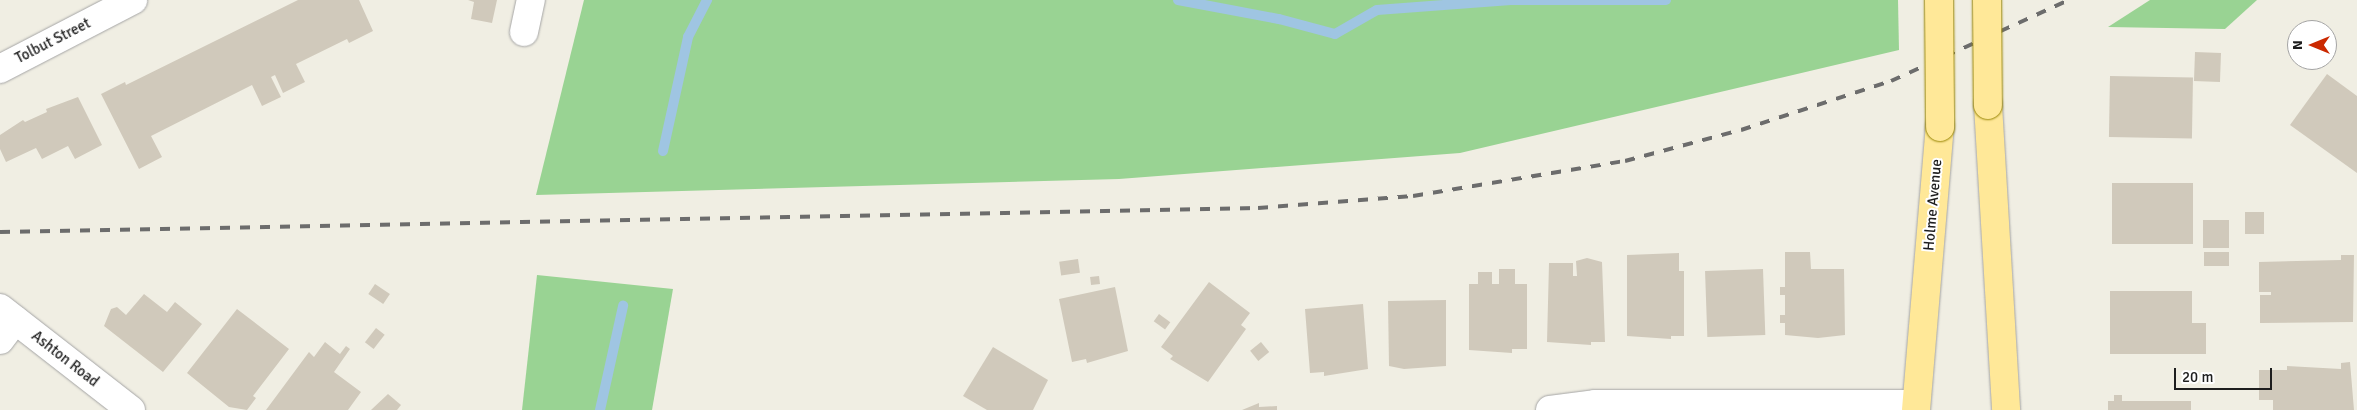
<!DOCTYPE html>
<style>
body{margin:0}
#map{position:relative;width:2357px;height:410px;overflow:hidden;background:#f0eee3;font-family:Signika,sans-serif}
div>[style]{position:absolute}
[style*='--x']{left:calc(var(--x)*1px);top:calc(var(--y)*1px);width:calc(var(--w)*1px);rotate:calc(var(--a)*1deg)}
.forest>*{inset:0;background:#99d393}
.stream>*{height:10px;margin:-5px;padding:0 5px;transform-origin:5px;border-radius:5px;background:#9fc5e2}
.building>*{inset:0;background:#d0c9bb;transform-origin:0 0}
.roads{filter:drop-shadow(0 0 1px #a5a5a5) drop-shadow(0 0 1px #a5a5a5)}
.minor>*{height:28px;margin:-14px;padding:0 14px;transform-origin:14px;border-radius:14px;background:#fff}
.major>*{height:28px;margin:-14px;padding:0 14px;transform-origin:14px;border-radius:14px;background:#ffe898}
.rail>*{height:4px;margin-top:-2px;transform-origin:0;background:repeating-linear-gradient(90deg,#6c6c6c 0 10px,transparent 0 20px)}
.bridges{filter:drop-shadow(0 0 1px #978400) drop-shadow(0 0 1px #978400)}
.major-bridge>*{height:28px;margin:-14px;padding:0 14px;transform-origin:14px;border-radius:14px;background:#ffe898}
span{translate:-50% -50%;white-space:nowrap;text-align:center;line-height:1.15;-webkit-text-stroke:4px #fff;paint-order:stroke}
.street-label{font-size:15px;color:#1e1e1e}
.north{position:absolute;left:2287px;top:20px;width:50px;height:50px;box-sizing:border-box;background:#fff;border:1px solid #a5a5a5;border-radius:50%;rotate:270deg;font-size:14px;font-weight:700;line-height:20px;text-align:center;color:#1e1e1e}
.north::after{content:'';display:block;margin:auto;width:18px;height:22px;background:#cb2900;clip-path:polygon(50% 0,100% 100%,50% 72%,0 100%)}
.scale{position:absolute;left:2174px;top:368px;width:98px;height:22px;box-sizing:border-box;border:2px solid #1e1e1e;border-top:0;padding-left:6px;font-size:15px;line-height:18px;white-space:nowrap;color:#1e1e1e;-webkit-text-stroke:4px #fff;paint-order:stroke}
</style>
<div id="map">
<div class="forest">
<div style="clip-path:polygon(584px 0,1898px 0,1899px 50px,1460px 153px,1119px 179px,536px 195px)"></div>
<div style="clip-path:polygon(2150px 0,2257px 0,2225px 29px,2108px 27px)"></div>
<div style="clip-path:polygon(537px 275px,673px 289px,652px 410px,522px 410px)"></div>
</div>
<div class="stream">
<div style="--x:1178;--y:0;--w:103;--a:10.7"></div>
<div style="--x:1279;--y:19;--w:58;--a:15"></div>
<div style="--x:1335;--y:34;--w:48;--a:-29.7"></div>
<div style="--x:1377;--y:10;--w:134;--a:-4.3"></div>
<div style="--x:1511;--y:0;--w:155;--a:0"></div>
<div style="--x:663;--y:151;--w:117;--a:-77.6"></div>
<div style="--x:688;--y:37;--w:42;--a:-62.8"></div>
<div style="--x:600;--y:410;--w:107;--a:-77.5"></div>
</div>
<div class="building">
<div style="clip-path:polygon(298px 0,359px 0,373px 31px,349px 43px,347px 39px,296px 64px,305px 82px,283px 93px,275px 75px,271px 77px,281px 97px,262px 106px,252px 85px,151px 136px,162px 157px,139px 169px,101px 94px,125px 82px,126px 85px)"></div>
<div style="clip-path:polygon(468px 0,497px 0,492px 23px,471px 19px,474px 2px)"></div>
<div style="left:2195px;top:52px;width:26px;height:29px;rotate:2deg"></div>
<div style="clip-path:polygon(2327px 74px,2357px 96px,2357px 173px,2290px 125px)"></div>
<div style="left:2110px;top:76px;width:83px;height:61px;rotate:1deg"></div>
<div style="clip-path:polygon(78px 97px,102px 145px,75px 159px,68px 146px,42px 159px,36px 148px,6px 162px,0 149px,0 135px,23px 120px,25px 122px,47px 112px,46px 109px)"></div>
<div style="left:2193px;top:183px;width:61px;height:81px;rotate:90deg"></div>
<div style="left:2245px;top:212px;width:19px;height:22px"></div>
<div style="left:2229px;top:220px;width:28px;height:26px;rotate:90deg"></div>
<div style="clip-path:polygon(1785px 252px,1810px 252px,1811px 269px,1844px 269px,1845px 335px,1818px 338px,1785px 335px,1785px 323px,1780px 323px,1780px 315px,1785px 315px,1785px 295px,1780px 295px,1780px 287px,1785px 287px)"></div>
<div style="left:2204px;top:252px;width:25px;height:14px"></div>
<div style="clip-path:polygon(1679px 253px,1679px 271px,1684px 271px,1684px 336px,1671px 336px,1671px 339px,1627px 336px,1627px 255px)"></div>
<div style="clip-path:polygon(2341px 255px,2354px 255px,2353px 322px,2260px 323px,2260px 295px,2271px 295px,2271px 292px,2259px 292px,2259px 262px,2341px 260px)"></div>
<div style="clip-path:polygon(1587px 258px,1602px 262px,1605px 342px,1591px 342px,1591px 345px,1547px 342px,1549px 263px,1573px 263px,1573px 276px,1577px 276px,1576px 261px)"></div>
<div style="left:1078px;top:259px;width:14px;height:19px;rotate:82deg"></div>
<div style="clip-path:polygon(1499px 269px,1515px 269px,1515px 284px,1527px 284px,1527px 349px,1512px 349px,1512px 353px,1469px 350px,1469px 284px,1478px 284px,1478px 272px,1492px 272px,1492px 284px,1499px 284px)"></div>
<div style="left:1763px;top:269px;width:66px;height:58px;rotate:88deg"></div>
<div style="left:1099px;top:276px;width:8px;height:9px;rotate:83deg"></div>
<div style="clip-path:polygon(1209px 282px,1250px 313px,1241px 325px,1246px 329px,1208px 382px,1170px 359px,1173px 356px,1161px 347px)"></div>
<div style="left:375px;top:284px;width:18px;height:12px;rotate:34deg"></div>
<div style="clip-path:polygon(1115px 287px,1128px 351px,1087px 363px,1086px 359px,1072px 362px,1059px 299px)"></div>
<div style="clip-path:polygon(2110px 291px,2192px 291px,2192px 323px,2206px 323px,2206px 354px,2110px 354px)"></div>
<div style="clip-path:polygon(144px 294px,167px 312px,175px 302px,202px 324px,163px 372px,104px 326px,111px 309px,117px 307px,126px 315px)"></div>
<div style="clip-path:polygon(1446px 300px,1446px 366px,1404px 369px,1389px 366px,1388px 301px)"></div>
<div style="clip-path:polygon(1363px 304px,1368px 369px,1324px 376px,1324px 372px,1310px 373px,1305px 309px)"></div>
<div style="clip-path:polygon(237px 309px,289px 349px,253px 396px,256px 398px,247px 410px,229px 407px,187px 373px)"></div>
<div style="left:1159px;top:314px;width:14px;height:9px;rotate:36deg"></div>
<div style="left:376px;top:328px;width:11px;height:18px;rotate:38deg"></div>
<div style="clip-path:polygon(325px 342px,340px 354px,346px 346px,350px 349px,334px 372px,361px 392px,348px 410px,266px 410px,309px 352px,314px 357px)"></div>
<div style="left:1261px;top:342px;width:13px;height:14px;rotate:51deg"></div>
<div style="clip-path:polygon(993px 347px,1048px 380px,1033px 410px,987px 410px,963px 396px)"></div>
<div style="clip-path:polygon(2350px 362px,2354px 410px,2273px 410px,2273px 400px,2259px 400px,2259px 370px,2287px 370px,2287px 366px,2341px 369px,2341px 363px)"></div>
<div style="clip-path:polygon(388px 394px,401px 405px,397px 410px,371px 410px)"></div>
<div style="clip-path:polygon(2114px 395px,2122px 395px,2122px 401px,2191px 401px,2191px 410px,2108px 410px,2108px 401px,2114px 401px)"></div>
<div style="clip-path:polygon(1259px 403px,1259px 407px,1277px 406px,1277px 410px,1242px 410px)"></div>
</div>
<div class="roads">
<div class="minor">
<div style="--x:524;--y:32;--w:33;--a:-78"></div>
<div style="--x:0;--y:69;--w:150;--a:-27.4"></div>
<div style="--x:0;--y:308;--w:166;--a:37.9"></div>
<div style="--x:0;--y:340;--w:25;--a:-53"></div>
<div style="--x:1550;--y:410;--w:45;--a:-7.6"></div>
<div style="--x:1595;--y:404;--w:321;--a:0"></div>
</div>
<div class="major">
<div style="--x:1988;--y:105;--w:306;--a:86.6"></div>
<div style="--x:1916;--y:410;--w:284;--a:-85.2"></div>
</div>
</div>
<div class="rail">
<div style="--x:0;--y:232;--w:1258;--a:-1.09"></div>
<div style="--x:1258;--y:208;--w:155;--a:-4.4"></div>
<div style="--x:1413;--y:196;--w:215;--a:-9.4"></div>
<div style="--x:1625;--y:161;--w:120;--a:-15"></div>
<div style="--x:1741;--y:130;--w:158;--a:-18.1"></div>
<div style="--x:1891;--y:81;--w:196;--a:-24.5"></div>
</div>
<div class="bridges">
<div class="major-bridge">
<div style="--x:1939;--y:0;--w:127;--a:89.5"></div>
<div style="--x:1987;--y:0;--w:105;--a:89.5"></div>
</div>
</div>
<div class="street-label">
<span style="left:53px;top:41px;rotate:-27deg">Tolbut Street</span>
<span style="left:1933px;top:205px;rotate:-85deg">Holme Avenue</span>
<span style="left:65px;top:359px;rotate:38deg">Ashton Road</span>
</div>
<div class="north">N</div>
<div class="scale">20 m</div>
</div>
